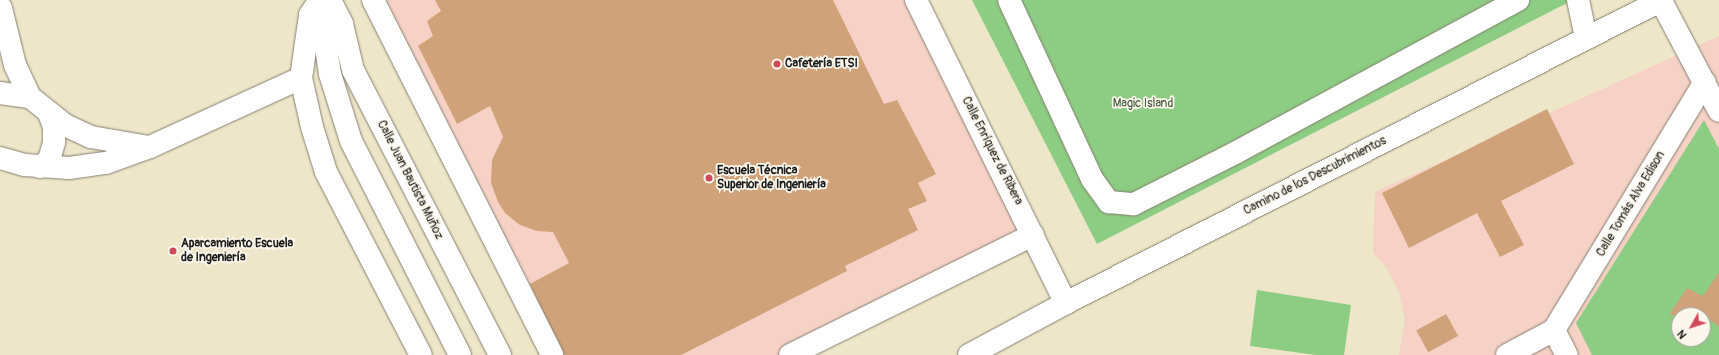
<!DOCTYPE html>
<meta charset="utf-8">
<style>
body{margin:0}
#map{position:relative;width:1719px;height:355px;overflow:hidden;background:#eee6c9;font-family:Pangolin,sans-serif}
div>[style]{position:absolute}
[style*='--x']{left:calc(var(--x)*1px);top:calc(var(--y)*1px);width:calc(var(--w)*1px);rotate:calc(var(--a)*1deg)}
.built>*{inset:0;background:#f6d1c5}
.green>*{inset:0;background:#8dcc83}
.building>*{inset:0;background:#cfa279;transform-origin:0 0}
.roads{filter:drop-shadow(0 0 1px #858172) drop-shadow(0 0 1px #858172)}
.minor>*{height:22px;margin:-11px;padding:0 11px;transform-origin:11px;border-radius:11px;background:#fff}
.dots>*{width:11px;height:11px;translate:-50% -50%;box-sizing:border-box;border:2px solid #fbf7ec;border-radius:50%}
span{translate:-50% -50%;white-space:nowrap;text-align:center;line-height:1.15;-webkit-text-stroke:3.5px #fbf7ec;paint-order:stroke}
.poi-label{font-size:12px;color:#1c1c1c;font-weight:700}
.left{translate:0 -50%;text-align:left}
.park-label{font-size:12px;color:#445a40}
.street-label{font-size:12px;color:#1c1c1c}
.north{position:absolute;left:1671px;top:307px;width:40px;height:40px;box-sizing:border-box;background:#fbf7ec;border:1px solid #a29f99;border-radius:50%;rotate:231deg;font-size:11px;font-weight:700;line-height:16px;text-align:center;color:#1c1c1c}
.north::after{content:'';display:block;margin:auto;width:14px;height:18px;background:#d1495b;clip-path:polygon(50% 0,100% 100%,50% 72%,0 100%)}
</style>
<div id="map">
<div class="built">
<div style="clip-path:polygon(373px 0,916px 0,1033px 235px,790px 355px,552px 355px)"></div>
<div style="clip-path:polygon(evenodd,1719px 36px,1719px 355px,1399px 355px,1405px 320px,1399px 293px,1387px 268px,1373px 253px,1375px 192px,1719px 36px,1679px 315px,1703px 315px,1703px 339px,1679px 339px,1679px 315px)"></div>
</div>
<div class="green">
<div style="clip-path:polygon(972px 0,1573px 0,1097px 244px)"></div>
<div style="clip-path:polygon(evenodd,1704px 120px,1719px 149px,1719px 355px,1592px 355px,1576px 323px,1704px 120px,1679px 315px,1703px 315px,1703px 339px,1679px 339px,1679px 315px)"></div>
<div style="clip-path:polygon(1257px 290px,1351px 305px,1344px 355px,1316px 355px,1250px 346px)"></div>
</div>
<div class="building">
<div style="clip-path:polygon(435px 0,833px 0,884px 104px,897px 100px,936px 174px,918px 183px,927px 201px,908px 209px,918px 230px,845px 266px,847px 271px,681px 355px,564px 355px,530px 284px,569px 263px,553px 232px,537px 231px,520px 225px,505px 213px,498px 202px,491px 183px,492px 160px,503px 137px,490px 106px,457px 124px,418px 46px,433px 36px,427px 21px,441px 11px)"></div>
<div style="clip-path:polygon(1547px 109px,1574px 164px,1501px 201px,1524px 245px,1500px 257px,1477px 213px,1409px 248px,1382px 193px)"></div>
<div style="clip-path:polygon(1719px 272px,1719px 327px,1704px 315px,1669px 315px,1687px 288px,1703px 296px)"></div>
<div style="left:1446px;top:314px;width:25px;height:34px;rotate:61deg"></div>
</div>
<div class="roads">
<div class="minor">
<div style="--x:320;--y:0;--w:18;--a:124"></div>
<div style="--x:310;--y:15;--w:64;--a:98.1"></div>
<div style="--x:301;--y:78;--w:50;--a:77.3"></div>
<div style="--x:312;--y:127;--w:47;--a:72.7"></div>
<div style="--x:326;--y:172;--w:206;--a:62.6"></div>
<div style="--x:326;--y:0;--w:34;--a:93"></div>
<div style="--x:324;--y:34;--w:40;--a:81.5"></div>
<div style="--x:330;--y:74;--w:70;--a:72.6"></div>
<div style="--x:351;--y:141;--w:240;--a:63"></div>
<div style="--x:330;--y:0;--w:27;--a:63"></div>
<div style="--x:342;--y:24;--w:47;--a:76.6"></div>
<div style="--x:353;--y:70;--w:321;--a:62.7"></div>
<div style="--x:373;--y:0;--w:398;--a:63.2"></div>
<div style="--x:916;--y:0;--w:338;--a:63.7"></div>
<div style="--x:1009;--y:0;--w:197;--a:65.1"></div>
<div style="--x:1092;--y:179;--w:29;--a:54"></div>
<div style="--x:1109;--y:202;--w:25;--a:5"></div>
<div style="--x:1134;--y:204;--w:113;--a:-26.8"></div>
<div style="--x:1235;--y:153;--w:322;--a:-28.4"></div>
<div style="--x:1578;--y:0;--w:39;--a:78"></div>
<div style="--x:1661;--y:1;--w:124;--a:62.2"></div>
<div style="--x:1;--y:8;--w:59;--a:76.2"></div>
<div style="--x:15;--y:65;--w:35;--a:65"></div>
<div style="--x:30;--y:97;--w:45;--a:38.7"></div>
<div style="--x:65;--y:125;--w:29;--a:25"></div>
<div style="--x:91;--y:137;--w:59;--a:9.8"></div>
<div style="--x:0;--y:93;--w:30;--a:8"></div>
<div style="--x:0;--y:158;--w:26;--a:16"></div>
<div style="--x:25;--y:165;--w:44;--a:3.9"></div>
<div style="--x:69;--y:168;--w:37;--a:-8"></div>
<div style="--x:106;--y:163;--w:47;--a:-20"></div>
<div style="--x:150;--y:147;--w:166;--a:-24.6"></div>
<div style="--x:40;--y:167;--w:11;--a:-38"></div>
<div style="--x:49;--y:160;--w:19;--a:-74"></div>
<div style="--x:54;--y:142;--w:15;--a:-90"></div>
<div style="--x:54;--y:127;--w:15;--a:-110"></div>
<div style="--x:1554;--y:330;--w:290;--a:-58.7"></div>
<div style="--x:1554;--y:330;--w:28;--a:63"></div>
<div style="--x:790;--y:355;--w:271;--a:-26.3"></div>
<div style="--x:969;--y:355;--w:110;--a:-28.2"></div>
<div style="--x:1066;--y:303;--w:669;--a:-26.95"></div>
<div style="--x:1507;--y:355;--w:53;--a:-28"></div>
</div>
</div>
<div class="dots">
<div style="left:777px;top:64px;background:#d1495b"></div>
<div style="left:709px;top:178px;background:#d1495b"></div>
<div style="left:173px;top:251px;background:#d1495b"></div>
</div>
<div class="poi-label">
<span class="left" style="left:785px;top:64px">Cafetería ETSI</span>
<span class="left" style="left:717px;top:178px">Escuela Técnica<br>Superior de Ingeniería</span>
<span class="left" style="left:181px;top:251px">Aparcamiento Escuela<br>de Ingeniería</span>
</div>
<div class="park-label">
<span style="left:1143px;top:104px">Magic Island</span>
</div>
<div class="street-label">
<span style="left:992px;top:151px;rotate:63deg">Calle Enríquez de Ribera</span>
<span style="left:1315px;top:176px;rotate:-27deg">Camino de los Descubrimientos</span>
<span style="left:410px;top:180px;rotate:63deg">Calle Juan Bautista Muñoz</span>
<span style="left:1631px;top:204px;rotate:-59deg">Calle Tomás Alva Edison</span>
</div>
<div class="north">N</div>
</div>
